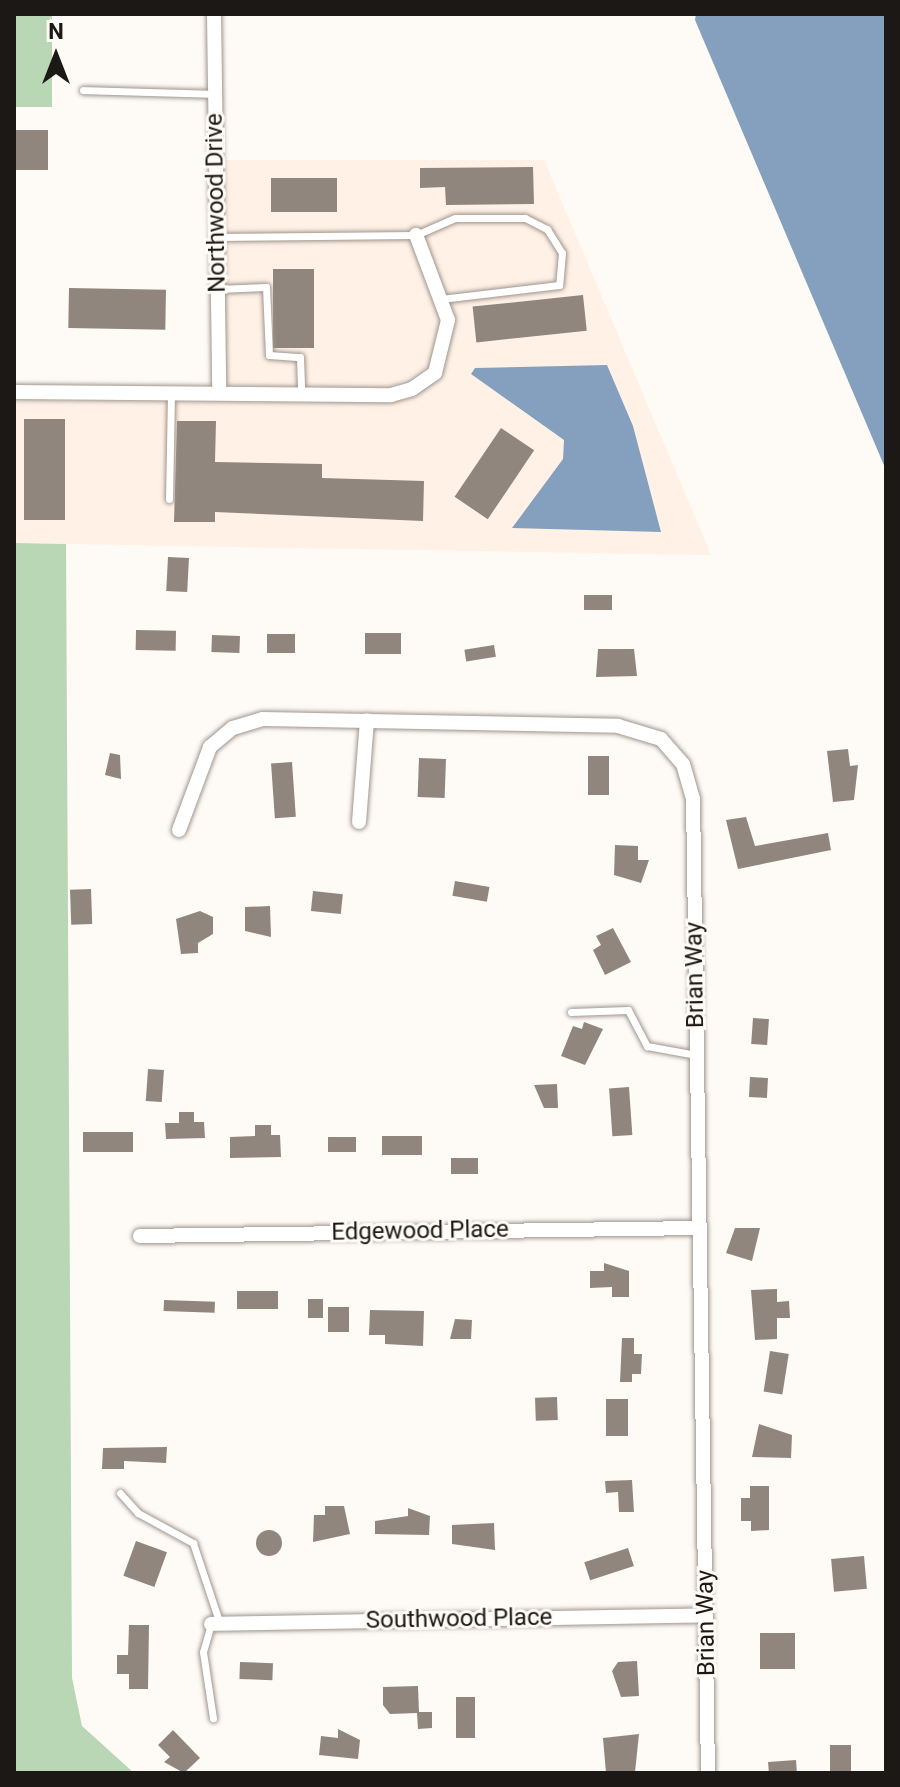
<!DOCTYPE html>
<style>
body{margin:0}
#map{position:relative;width:900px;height:1787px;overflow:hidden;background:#fefaf6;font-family:Roboto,sans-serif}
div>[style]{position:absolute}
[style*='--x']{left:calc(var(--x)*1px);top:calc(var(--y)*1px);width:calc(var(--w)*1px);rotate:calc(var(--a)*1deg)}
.built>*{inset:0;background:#fff1e6}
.forest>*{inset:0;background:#b9d6b5;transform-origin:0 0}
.water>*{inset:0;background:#84a0be}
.building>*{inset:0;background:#90867e;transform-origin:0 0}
.round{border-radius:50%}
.roads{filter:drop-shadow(0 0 2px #9f958d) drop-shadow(0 0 2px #9f958d)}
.service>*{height:7px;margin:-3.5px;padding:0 3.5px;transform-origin:3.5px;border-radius:3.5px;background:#fff}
.minor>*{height:14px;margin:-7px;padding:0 7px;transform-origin:7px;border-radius:7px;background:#fff}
span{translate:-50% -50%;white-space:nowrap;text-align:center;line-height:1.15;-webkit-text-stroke:6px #fefaf6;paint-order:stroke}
.street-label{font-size:24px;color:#1c1815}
.frame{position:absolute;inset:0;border:16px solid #1c1815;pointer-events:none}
.north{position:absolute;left:16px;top:16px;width:80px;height:80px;-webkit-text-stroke:6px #fefaf6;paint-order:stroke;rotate:0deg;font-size:22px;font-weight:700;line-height:32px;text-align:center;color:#1c1815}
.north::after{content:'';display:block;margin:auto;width:28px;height:36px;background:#1c1815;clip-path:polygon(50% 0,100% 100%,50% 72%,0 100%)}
</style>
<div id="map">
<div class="built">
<div style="clip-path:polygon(evenodd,223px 160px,544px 160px,711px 555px,14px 543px,14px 402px,391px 403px,441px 376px,455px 320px,420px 224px,407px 231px,441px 321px,429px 367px,390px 387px,226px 385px,223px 160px,607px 366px,633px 426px,661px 532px,513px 527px,563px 459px,564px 440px,471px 374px,475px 368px,607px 366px)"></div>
</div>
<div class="forest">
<div style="left:14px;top:14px;width:38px;height:93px"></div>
<div style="clip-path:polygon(14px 543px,66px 544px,72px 1678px,82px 1726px,134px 1773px,14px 1773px)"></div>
</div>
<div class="water">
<div style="clip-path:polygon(696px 14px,886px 14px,886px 470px,695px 20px)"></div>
<div style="clip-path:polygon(607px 365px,633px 426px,661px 532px,512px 528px,563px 459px,564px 440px,471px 374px,475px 368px)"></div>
</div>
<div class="building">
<div style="left:14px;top:130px;width:34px;height:40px"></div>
<div style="clip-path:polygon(533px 167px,534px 204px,446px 205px,445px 187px,420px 188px,420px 168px)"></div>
<div style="left:271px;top:178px;width:66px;height:34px"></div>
<div style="left:273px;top:269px;width:41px;height:79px"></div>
<div style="left:69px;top:288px;width:97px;height:40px;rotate:1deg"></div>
<div style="left:583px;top:295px;width:36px;height:111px;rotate:84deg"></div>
<div style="left:24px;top:419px;width:41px;height:101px"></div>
<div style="clip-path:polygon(177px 421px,216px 421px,215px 462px,322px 464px,322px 478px,424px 481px,423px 521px,215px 512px,215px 522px,174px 522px)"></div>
<div style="left:501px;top:428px;width:40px;height:83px;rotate:34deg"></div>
<div style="left:168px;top:557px;width:21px;height:34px;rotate:3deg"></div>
<div style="left:584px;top:595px;width:28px;height:15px"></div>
<div style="left:136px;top:630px;width:40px;height:20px;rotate:1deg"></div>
<div style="left:365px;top:633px;width:36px;height:21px"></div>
<div style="left:295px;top:634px;width:19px;height:28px;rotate:90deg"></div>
<div style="left:212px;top:635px;width:28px;height:17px;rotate:2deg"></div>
<div style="left:494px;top:645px;width:12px;height:30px;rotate:81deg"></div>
<div style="clip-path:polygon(598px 649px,634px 649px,637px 676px,596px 677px)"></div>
<div style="clip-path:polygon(848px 749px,850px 766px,858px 765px,854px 800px,833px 802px,827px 751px)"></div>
<div style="clip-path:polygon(110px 753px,120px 755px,121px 779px,105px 775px)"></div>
<div style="left:588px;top:756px;width:21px;height:39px"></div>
<div style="left:419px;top:758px;width:27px;height:39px;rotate:2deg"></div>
<div style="left:292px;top:762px;width:55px;height:21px;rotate:86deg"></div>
<div style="clip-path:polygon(746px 817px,755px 846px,828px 833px,831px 850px,738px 869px,726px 820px)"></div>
<div style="clip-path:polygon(615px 845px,638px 846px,638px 860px,649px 860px,641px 883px,614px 875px)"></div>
<div style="left:455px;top:881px;width:35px;height:15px;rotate:10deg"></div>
<div style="left:91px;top:889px;width:35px;height:21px;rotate:88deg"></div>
<div style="left:313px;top:891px;width:30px;height:20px;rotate:6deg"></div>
<div style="clip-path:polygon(270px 906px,271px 937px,245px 931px,245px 907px)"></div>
<div style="clip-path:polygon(200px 911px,213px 917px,213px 934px,198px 943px,198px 953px,181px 954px,176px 919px)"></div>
<div style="clip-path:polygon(613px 928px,631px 962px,605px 975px,593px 950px,601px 945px,596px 936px)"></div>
<div style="left:753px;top:1018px;width:16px;height:26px;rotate:4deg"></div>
<div style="clip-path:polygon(584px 1022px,603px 1029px,585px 1065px,561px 1056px,573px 1026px,582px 1029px)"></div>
<div style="left:148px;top:1069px;width:16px;height:32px;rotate:4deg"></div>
<div style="left:750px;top:1077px;width:18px;height:20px;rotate:3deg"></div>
<div style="clip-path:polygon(557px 1084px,558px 1108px,544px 1108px,534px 1085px)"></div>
<div style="left:629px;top:1087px;width:48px;height:20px;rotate:86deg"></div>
<div style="clip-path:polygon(179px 1112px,194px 1112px,194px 1122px,204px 1122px,205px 1138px,166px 1139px,165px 1123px,179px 1123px)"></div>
<div style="clip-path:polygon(255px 1125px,271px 1125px,271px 1135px,280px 1135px,281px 1157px,230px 1158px,230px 1137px,255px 1136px)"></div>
<div style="left:83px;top:1132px;width:50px;height:20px"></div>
<div style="left:422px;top:1136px;width:19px;height:40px;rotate:90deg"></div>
<div style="left:328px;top:1137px;width:28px;height:15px"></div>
<div style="left:451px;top:1158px;width:27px;height:16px"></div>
<div style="clip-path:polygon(735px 1228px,760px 1228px,752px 1261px,726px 1253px)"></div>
<div style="clip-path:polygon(604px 1263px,629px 1271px,629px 1297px,612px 1297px,612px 1287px,590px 1288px,590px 1271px,604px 1271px)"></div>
<div style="clip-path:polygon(777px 1289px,777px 1302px,789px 1301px,790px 1318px,777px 1318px,777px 1339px,755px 1340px,751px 1290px)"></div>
<div style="left:237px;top:1291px;width:41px;height:18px"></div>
<div style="left:308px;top:1299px;width:15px;height:19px"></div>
<div style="left:164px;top:1300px;width:51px;height:11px;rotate:2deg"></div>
<div style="left:328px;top:1307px;width:21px;height:25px"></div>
<div style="clip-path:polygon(370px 1310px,424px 1311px,423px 1346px,385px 1344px,385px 1335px,369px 1335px)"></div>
<div style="clip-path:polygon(455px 1319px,472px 1320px,471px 1339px,450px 1339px)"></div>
<div style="clip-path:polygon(622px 1338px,634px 1338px,634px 1354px,642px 1354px,641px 1374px,632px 1374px,632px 1382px,620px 1382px)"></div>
<div style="left:770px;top:1351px;width:19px;height:41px;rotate:9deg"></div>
<div style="left:557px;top:1397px;width:23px;height:22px;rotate:88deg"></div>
<div style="left:606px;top:1399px;width:22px;height:37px"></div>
<div style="clip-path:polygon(759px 1424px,792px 1435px,791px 1458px,752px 1457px)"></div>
<div style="clip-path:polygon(167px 1447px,166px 1463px,124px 1461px,124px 1469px,102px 1469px,103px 1448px)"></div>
<div style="clip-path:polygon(632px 1480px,634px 1512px,619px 1512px,618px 1492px,606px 1493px,605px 1481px)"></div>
<div style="clip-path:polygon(750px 1486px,769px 1486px,769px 1530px,751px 1531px,751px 1521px,741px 1521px,741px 1498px,750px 1498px)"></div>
<div style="clip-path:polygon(325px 1506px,344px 1506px,350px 1534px,313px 1542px,314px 1515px,325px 1515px)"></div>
<div style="clip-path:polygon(408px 1508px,430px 1516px,429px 1535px,375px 1534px,375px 1521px,408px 1516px)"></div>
<div style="clip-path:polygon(494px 1523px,495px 1550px,452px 1544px,452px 1525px)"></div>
<div class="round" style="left:256px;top:1530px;width:26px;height:26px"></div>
<div style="left:136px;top:1541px;width:33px;height:37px;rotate:20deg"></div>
<div style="left:628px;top:1548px;width:19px;height:46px;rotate:72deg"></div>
<div style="left:864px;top:1556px;width:33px;height:33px;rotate:85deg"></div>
<div style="clip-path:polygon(129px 1625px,149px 1625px,148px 1689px,129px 1689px,129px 1674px,117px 1674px,117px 1655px,128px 1655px)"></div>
<div style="left:760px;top:1633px;width:35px;height:36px"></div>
<div style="clip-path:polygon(637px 1661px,639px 1696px,621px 1697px,612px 1671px,618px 1662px)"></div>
<div style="left:240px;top:1662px;width:33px;height:17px;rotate:2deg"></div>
<div style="clip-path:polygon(418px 1686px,419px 1712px,432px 1712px,432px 1728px,418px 1729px,417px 1713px,390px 1714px,383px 1705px,383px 1687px)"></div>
<div style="left:456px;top:1697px;width:19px;height:41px"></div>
<div style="clip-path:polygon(338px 1729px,360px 1740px,358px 1759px,319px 1755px,321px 1736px,338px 1738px)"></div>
<div style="clip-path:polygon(173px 1730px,200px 1758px,184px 1773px,164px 1762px,170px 1757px,158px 1745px)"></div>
<div style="clip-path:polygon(639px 1734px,635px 1772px,606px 1773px,603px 1738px)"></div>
<div style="left:830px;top:1745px;width:21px;height:28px"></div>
<div style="left:796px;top:1760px;width:13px;height:28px;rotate:86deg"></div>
</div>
<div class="roads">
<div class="service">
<div style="--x:83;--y:90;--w:132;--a:1.7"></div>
<div style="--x:217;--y:237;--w:199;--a:-0.6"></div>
<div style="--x:416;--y:235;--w:43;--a:-23.6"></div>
<div style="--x:455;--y:218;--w:70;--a:0"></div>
<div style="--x:525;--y:218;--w:25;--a:27"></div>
<div style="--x:547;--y:229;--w:28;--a:58"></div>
<div style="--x:562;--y:253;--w:32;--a:95"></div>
<div style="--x:559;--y:285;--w:119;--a:173.2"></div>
<div style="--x:217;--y:289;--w:49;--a:-2.3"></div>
<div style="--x:266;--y:287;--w:68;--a:87.5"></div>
<div style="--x:269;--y:355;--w:31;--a:4"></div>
<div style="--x:300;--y:357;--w:37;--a:88"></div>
<div style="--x:169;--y:499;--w:106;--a:-88.9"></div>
<div style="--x:571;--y:1012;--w:57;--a:-2"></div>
<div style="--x:628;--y:1010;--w:41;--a:62.2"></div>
<div style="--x:647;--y:1046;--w:50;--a:10.4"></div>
<div style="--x:120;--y:1493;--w:27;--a:48"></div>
<div style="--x:138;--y:1513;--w:63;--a:28.6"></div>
<div style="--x:193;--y:1543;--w:85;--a:71.6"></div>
<div style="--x:211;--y:1624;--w:29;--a:106"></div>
<div style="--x:203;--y:1652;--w:67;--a:81.4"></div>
</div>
<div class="minor">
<div style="--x:214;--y:14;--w:379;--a:89.2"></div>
<div style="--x:14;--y:392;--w:377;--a:0.5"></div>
<div style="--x:391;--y:395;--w:22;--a:-16"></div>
<div style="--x:412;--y:389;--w:28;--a:-35"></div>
<div style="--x:435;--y:373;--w:55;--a:-76.2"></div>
<div style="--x:448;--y:320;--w:91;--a:-110.6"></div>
<div style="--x:359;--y:822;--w:102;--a:-85.5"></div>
<div style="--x:179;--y:830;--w:89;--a:-69.5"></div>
<div style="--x:210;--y:747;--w:30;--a:-40"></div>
<div style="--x:233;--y:728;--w:31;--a:-17"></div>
<div style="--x:263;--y:719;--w:355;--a:1.1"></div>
<div style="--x:618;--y:726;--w:45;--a:16.8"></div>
<div style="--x:661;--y:739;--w:33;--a:49"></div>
<div style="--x:683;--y:764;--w:36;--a:74"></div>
<div style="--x:693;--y:799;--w:974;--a:89.12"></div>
<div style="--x:140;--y:1236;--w:559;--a:-0.82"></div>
<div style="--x:211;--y:1624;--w:495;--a:-1"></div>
</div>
</div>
<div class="street-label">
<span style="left:216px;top:203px;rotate:-91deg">Northwood Drive</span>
<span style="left:695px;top:975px;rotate:-91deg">Brian Way</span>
<span style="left:420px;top:1231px;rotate:-1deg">Edgewood Place</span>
<span style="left:459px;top:1619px;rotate:-1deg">Southwood Place</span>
<span style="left:706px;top:1623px;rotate:-91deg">Brian Way</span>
</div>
<div class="frame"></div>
<div class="north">N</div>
</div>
